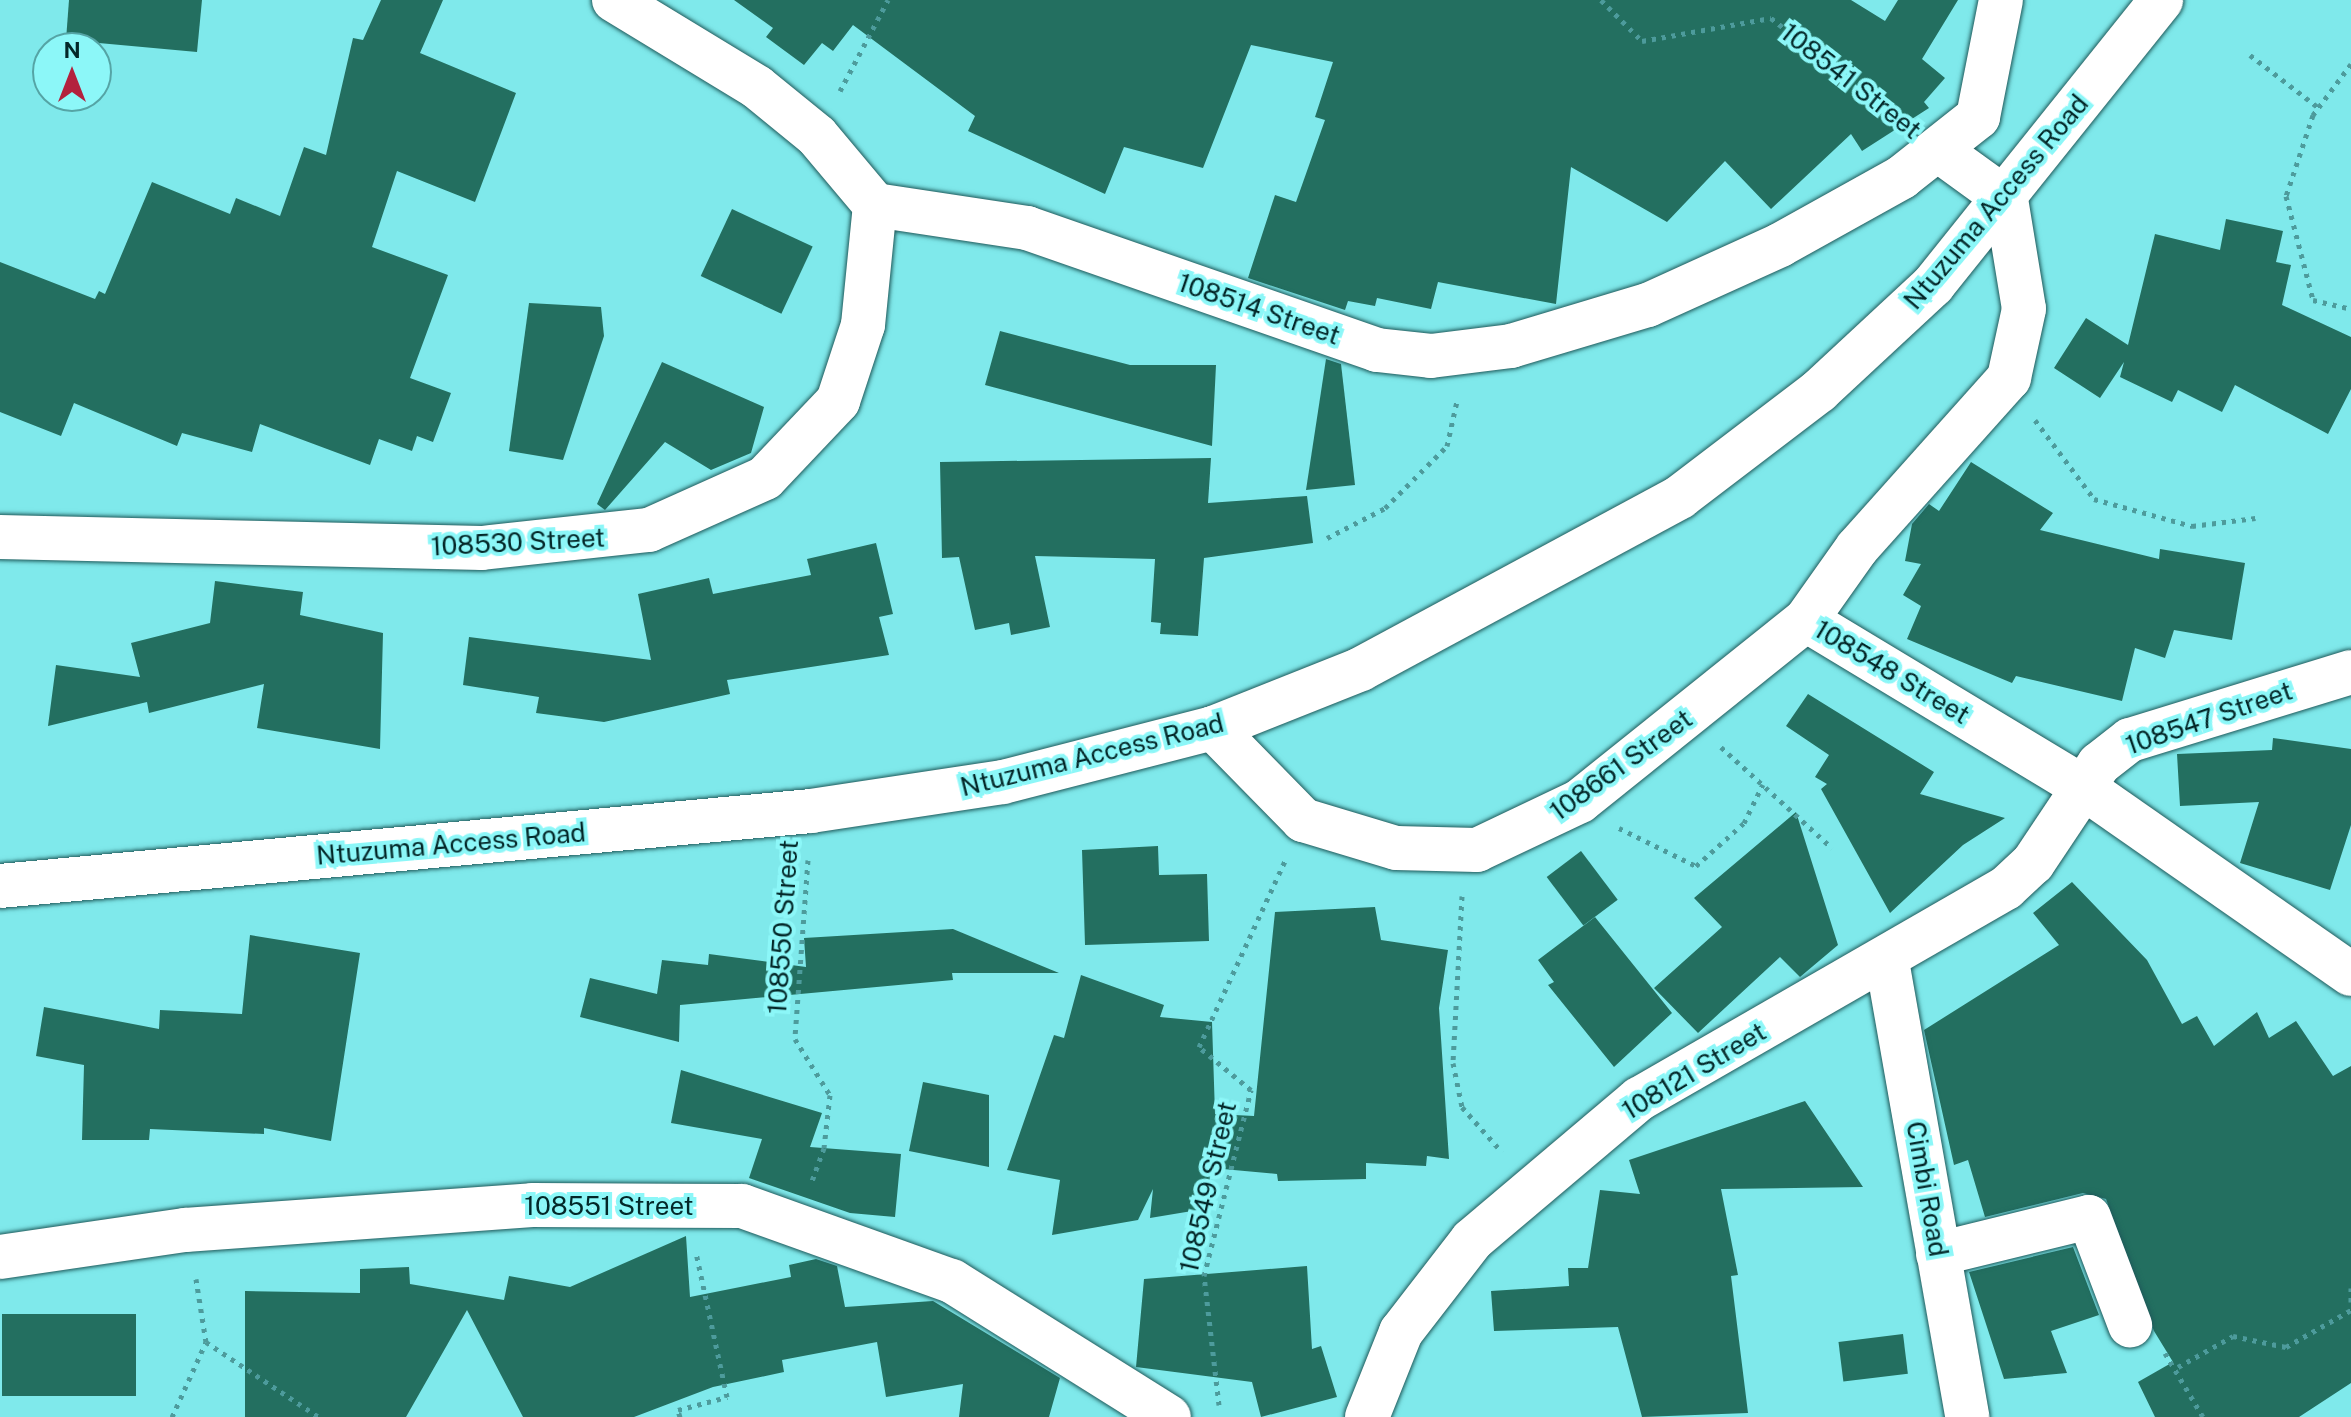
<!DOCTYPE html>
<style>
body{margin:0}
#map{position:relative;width:2351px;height:1417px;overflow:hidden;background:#7fe9eb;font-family:"Public Sans",sans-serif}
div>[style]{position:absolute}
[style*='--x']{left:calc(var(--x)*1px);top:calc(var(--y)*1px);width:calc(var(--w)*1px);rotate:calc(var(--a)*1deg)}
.building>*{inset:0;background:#236f60;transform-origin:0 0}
.path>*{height:5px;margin-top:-2.5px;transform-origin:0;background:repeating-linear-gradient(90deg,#4d9b9c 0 4px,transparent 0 10px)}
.roads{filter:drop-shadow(0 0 2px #1f595a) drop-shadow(0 0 2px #1f595a)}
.minor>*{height:44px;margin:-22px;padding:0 22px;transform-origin:22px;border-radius:22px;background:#fff}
span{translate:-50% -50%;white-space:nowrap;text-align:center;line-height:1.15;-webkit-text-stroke:8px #8cf7f8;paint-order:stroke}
.street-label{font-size:26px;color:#032728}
.north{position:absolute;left:32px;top:32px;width:80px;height:80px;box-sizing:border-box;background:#8cf7f8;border:2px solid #55a4a5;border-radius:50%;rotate:0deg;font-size:22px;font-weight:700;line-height:32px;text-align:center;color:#032728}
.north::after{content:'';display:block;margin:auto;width:28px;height:36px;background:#b3213d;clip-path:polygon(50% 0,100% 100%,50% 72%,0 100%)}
</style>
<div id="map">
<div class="building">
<div style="clip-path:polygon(69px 0,202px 0,197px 52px,66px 40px)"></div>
<div style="clip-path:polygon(381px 0,443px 0,420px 53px,516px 93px,475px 202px,397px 171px,372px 247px,448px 275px,410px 378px,451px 393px,433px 442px,417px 436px,412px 451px,379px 439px,370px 465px,260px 424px,252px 452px,182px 433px,177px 446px,74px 403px,61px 436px,0 412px,0 262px,95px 299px,99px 291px,105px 294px,152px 182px,230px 214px,236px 198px,280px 216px,304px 147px,326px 155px,353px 38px,363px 40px)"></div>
<div style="clip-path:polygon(734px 0,1851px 0,1885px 21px,1898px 0,1958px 0,1922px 59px,1945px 78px,1924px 102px,1929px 108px,1862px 151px,1851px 134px,1771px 209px,1725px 161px,1667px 222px,1571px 167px,1556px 304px,1438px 282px,1431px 309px,1377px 298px,1375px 306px,1348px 301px,1345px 310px,1248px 278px,1275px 195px,1296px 202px,1325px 120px,1315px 117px,1333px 62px,1251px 45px,1203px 168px,1124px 147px,1105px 194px,968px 131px,975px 116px,853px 25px,833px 51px,822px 43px,804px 65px,766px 37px,773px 28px)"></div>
<div style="left:732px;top:209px;width:89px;height:74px;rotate:25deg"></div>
<div style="clip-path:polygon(2226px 219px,2283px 231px,2276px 262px,2291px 265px,2282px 305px,2351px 337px,2351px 389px,2328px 434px,2235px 385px,2222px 412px,2178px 390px,2172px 402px,2120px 377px,2124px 362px,2100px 398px,2054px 368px,2086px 318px,2128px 345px,2155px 234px,2220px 250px)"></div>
<div style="clip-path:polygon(529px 303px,601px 307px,604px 336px,563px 460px,509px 451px)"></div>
<div style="clip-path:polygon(1000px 331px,1130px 365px,1216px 365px,1212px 446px,985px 385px)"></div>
<div style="clip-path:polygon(1326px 359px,1341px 364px,1355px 485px,1306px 490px)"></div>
<div style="clip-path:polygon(662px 362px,764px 407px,751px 453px,711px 470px,665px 442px,605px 510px,597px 504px)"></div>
<div style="clip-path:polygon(1211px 458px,1208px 503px,1307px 496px,1313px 543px,1204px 558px,1198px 636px,1160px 634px,1161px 623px,1151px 622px,1155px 559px,1035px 556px,1050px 627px,1011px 635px,1009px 623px,975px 630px,959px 557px,942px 558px,940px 462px)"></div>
<div style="clip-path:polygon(1971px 462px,2053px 513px,2040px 530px,2159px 559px,2160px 549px,2245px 563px,2232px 640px,2174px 630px,2165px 658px,2135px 648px,2122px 701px,2016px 676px,2012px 683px,1907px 639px,1921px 606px,1903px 595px,1921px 564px,1905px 561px,1912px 524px,1929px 504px,1939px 511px)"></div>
<div style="clip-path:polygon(876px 543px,893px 614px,879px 617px,889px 655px,727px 680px,730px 694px,604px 722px,536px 713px,539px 697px,463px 685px,469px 637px,651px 660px,638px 594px,709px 578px,713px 594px,811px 575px,807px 559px)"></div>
<div style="clip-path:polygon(215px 581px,303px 592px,300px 615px,383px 633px,380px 749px,257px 728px,264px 684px,149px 713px,147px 702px,48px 726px,56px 665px,140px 677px,131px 643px,210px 623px)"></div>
<div style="clip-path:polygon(1808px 694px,1934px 772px,1920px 794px,2005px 818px,1963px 845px,1890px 913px,1821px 789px,1827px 784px,1815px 777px,1829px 755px,1786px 726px)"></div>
<div style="clip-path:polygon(2273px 738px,2351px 749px,2351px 825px,2330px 890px,2240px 863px,2259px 802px,2180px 806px,2177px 754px,2272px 750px)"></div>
<div style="clip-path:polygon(1796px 812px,1838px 945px,1800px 977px,1780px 957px,1698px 1033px,1654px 988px,1722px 927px,1694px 898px)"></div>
<div style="clip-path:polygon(1158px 846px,1159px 875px,1207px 874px,1209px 941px,1085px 945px,1082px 850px)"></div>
<div style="left:1581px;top:851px;width:61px;height:43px;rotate:53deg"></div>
<div style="clip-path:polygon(2072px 882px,2147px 960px,2182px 1024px,2197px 1016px,2214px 1046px,2257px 1012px,2269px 1038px,2296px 1021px,2333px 1076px,2351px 1066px,2351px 1383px,2299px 1417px,2155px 1417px,2138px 1382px,2173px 1362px,2154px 1331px,2106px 1199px,2083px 1193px,1985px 1217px,1968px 1160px,1954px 1165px,1924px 1030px,2059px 945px,2033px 913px)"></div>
<div style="clip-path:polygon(1375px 907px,1381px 940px,1448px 950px,1439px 1008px,1449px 1159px,1427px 1156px,1426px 1166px,1366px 1163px,1366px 1179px,1278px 1181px,1277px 1174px,1212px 1168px,1204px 1209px,1150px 1218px,1153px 1189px,1138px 1220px,1052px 1235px,1060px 1180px,1007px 1170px,1054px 1035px,1064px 1038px,1081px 975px,1164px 1005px,1160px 1017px,1212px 1022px,1215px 1114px,1254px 1116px,1275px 912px)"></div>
<div style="clip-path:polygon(1595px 917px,1672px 1013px,1614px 1067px,1548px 985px,1554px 982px,1538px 960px)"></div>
<div style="clip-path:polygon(953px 929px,1059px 973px,952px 973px,953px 980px,680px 1005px,679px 1042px,580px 1017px,590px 978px,657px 994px,662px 960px,708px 965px,709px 954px,806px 967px,804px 938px)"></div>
<div style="clip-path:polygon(250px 935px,360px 953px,331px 1141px,264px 1128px,264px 1134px,150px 1129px,149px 1140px,82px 1140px,84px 1065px,36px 1056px,44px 1007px,159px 1029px,160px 1010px,242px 1014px)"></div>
<div style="clip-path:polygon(681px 1070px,822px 1113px,810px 1147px,901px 1154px,895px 1217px,850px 1213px,749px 1178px,762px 1139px,671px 1123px)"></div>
<div style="clip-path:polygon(923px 1082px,989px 1095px,989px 1167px,909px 1151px)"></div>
<div style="clip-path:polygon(1805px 1101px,1863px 1187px,1721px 1189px,1738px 1275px,1731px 1276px,1748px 1413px,1642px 1417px,1618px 1327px,1494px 1331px,1491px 1291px,1569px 1286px,1568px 1268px,1588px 1268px,1600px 1190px,1640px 1194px,1629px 1160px)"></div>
<div style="clip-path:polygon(686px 1236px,690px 1297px,791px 1277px,789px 1265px,816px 1259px,837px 1266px,845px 1307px,933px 1301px,1060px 1378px,1049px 1417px,959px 1417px,963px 1384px,886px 1397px,877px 1342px,782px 1360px,784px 1372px,713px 1387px,634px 1417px,523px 1417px,467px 1310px,406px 1417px,245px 1417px,245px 1291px,360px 1293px,360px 1269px,409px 1267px,410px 1284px,504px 1300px,509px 1276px,570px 1287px)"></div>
<div style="clip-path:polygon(2073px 1247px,2099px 1315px,2051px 1331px,2067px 1373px,2004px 1379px,1969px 1272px)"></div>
<div style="clip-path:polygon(1307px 1266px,1312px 1349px,1321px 1346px,1337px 1397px,1261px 1417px,1252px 1382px,1136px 1367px,1144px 1279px)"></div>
<div style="left:136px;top:1314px;width:82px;height:134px;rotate:90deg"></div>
<div style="left:1903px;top:1334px;width:40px;height:65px;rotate:83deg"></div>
</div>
<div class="path">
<div style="--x:1601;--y:0;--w:58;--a:45"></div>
<div style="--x:1642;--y:41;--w:131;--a:-10.1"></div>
<div style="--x:1771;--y:18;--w:164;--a:38.1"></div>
<div style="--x:2250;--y:55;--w:87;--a:37.5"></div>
<div style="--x:2351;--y:64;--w:64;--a:126.7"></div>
<div style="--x:2313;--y:115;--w:85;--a:108.4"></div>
<div style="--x:2286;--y:196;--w:107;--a:75.4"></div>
<div style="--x:2313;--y:300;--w:39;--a:13"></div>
<div style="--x:840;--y:91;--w:103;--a:-62.2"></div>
<div style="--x:2035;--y:420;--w:99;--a:53.2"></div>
<div style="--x:2094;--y:499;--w:102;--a:15.4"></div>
<div style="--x:2192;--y:526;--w:64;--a:-7.2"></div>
<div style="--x:1327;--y:538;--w:65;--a:-27.3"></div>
<div style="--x:1385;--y:508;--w:88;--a:-45"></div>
<div style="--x:1447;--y:446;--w:46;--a:-77.5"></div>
<div style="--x:1721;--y:747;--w:150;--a:42.3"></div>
<div style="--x:1619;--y:828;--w:86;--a:26.3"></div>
<div style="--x:1696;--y:866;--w:64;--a:-41.9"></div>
<div style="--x:1744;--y:823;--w:43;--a:-64"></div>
<div style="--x:808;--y:860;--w:179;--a:94.2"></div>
<div style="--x:795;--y:1039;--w:66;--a:58"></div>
<div style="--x:830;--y:1095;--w:53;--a:96.5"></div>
<div style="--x:824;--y:1148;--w:35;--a:110"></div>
<div style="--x:1462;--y:896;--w:167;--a:93.1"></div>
<div style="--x:1453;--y:1063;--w:45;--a:78.4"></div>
<div style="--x:1462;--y:1107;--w:60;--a:48.4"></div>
<div style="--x:2351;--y:1288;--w:14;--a:90"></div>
<div style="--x:206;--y:1342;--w:136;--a:33.6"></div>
<div style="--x:2165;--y:1353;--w:74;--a:59.3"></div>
<div style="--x:2178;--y:1367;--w:63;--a:-29.4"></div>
<div style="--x:2233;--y:1336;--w:54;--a:11.7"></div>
<div style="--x:2286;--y:1347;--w:75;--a:-29.6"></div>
<div style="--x:1219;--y:1405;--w:130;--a:-96.6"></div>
<div style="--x:1204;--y:1276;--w:192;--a:-75.8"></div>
<div style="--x:1251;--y:1090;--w:67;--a:-140.4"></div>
<div style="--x:1199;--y:1047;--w:205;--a:-65.2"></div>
<div style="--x:172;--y:1417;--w:82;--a:-65.6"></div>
<div style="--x:206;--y:1342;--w:64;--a:-99"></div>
<div style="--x:680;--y:1417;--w:7;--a:-106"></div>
<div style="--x:678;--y:1410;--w:51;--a:-14.9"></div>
<div style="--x:727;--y:1397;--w:148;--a:-102.1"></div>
</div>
<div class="roads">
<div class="minor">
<div style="--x:614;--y:0;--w:167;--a:31.3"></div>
<div style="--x:757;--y:87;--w:77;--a:39.2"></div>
<div style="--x:817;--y:136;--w:90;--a:50"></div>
<div style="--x:875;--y:205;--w:154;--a:8.6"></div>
<div style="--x:1027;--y:228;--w:371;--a:19.2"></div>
<div style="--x:1377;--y:350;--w:54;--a:6.3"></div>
<div style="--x:1431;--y:356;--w:81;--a:-7.1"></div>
<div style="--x:1511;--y:346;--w:143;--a:-16.7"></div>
<div style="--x:1648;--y:305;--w:145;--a:-24.4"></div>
<div style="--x:1780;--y:245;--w:140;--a:-29.1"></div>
<div style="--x:1902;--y:177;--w:97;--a:-38.3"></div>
<div style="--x:1978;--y:117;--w:119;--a:-78.9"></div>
<div style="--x:1941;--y:152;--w:80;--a:35.9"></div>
<div style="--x:2006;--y:199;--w:111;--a:80.7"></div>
<div style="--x:2024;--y:309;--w:71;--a:102.3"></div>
<div style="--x:2009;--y:378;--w:228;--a:131.8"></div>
<div style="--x:1857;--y:548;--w:88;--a:125.3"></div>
<div style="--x:1806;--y:620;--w:325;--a:31.1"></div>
<div style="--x:2084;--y:788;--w:325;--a:34.9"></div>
<div style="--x:0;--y:537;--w:482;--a:1.3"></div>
<div style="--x:482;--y:548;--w:168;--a:-6.2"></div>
<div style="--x:649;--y:530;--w:127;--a:-24.1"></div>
<div style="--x:765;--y:478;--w:106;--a:-46.5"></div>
<div style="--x:838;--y:401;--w:80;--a:-71.8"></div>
<div style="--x:863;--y:325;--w:121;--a:-84.3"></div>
<div style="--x:1213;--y:728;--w:129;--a:45.6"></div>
<div style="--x:1303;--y:820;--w:97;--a:16.8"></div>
<div style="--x:1396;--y:848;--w:81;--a:1.4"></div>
<div style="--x:1477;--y:850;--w:114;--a:-25.4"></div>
<div style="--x:1580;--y:801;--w:290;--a:-38.7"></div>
<div style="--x:0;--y:886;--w:814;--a:-5.28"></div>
<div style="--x:811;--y:811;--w:194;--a:-8.6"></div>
<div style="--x:1003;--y:782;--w:217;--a:-14.4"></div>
<div style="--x:1213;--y:728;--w:159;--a:-21.7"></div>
<div style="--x:1361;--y:669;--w:362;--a:-28.3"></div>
<div style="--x:1680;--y:497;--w:175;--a:-37.3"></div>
<div style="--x:1819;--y:391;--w:156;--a:-42.9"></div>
<div style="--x:1933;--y:285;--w:365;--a:-51.3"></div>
<div style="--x:1887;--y:961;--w:463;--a:80"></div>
<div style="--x:1938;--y:1254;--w:155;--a:-13.8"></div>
<div style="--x:2089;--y:1217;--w:116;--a:69.2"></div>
<div style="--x:0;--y:1257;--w:187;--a:-8.3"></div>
<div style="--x:185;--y:1230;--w:348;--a:-4.1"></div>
<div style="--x:532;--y:1205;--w:210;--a:0.3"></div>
<div style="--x:742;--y:1206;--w:223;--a:19.7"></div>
<div style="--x:952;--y:1281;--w:256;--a:32.1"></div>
<div style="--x:1367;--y:1417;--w:92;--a:-68.2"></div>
<div style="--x:1401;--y:1332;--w:116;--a:-52.3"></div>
<div style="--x:1472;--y:1240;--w:219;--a:-40.2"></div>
<div style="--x:1639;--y:1099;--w:423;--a:-29.9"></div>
<div style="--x:2006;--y:888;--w:37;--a:-43"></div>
<div style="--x:2033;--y:863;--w:119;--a:-56.3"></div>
<div style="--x:2099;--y:764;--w:39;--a:-38"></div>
<div style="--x:2130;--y:740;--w:231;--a:-17.1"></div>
</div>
</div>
<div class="street-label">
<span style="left:1851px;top:81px;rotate:38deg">108541 Street</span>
<span style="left:1996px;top:202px;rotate:-50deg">Ntuzuma Access Road</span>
<span style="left:1259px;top:309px;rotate:19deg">108514 Street</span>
<span style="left:518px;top:542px;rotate:-3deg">108530 Street</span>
<span style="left:1892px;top:672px;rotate:31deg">108548 Street</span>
<span style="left:2209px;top:718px;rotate:-19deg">108547 Street</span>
<span style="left:1092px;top:755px;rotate:-14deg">Ntuzuma Access Road</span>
<span style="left:1621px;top:765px;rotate:-36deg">108661 Street</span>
<span style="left:451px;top:844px;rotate:-5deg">Ntuzuma Access Road</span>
<span style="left:783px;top:927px;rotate:-86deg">108550 Street</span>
<span style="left:1694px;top:1071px;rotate:-31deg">108121 Street</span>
<span style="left:1208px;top:1187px;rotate:-77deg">108549 Street</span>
<span style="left:1927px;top:1189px;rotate:80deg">Cimbi Road</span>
<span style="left:609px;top:1206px">108551 Street</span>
</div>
<div class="north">N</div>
</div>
